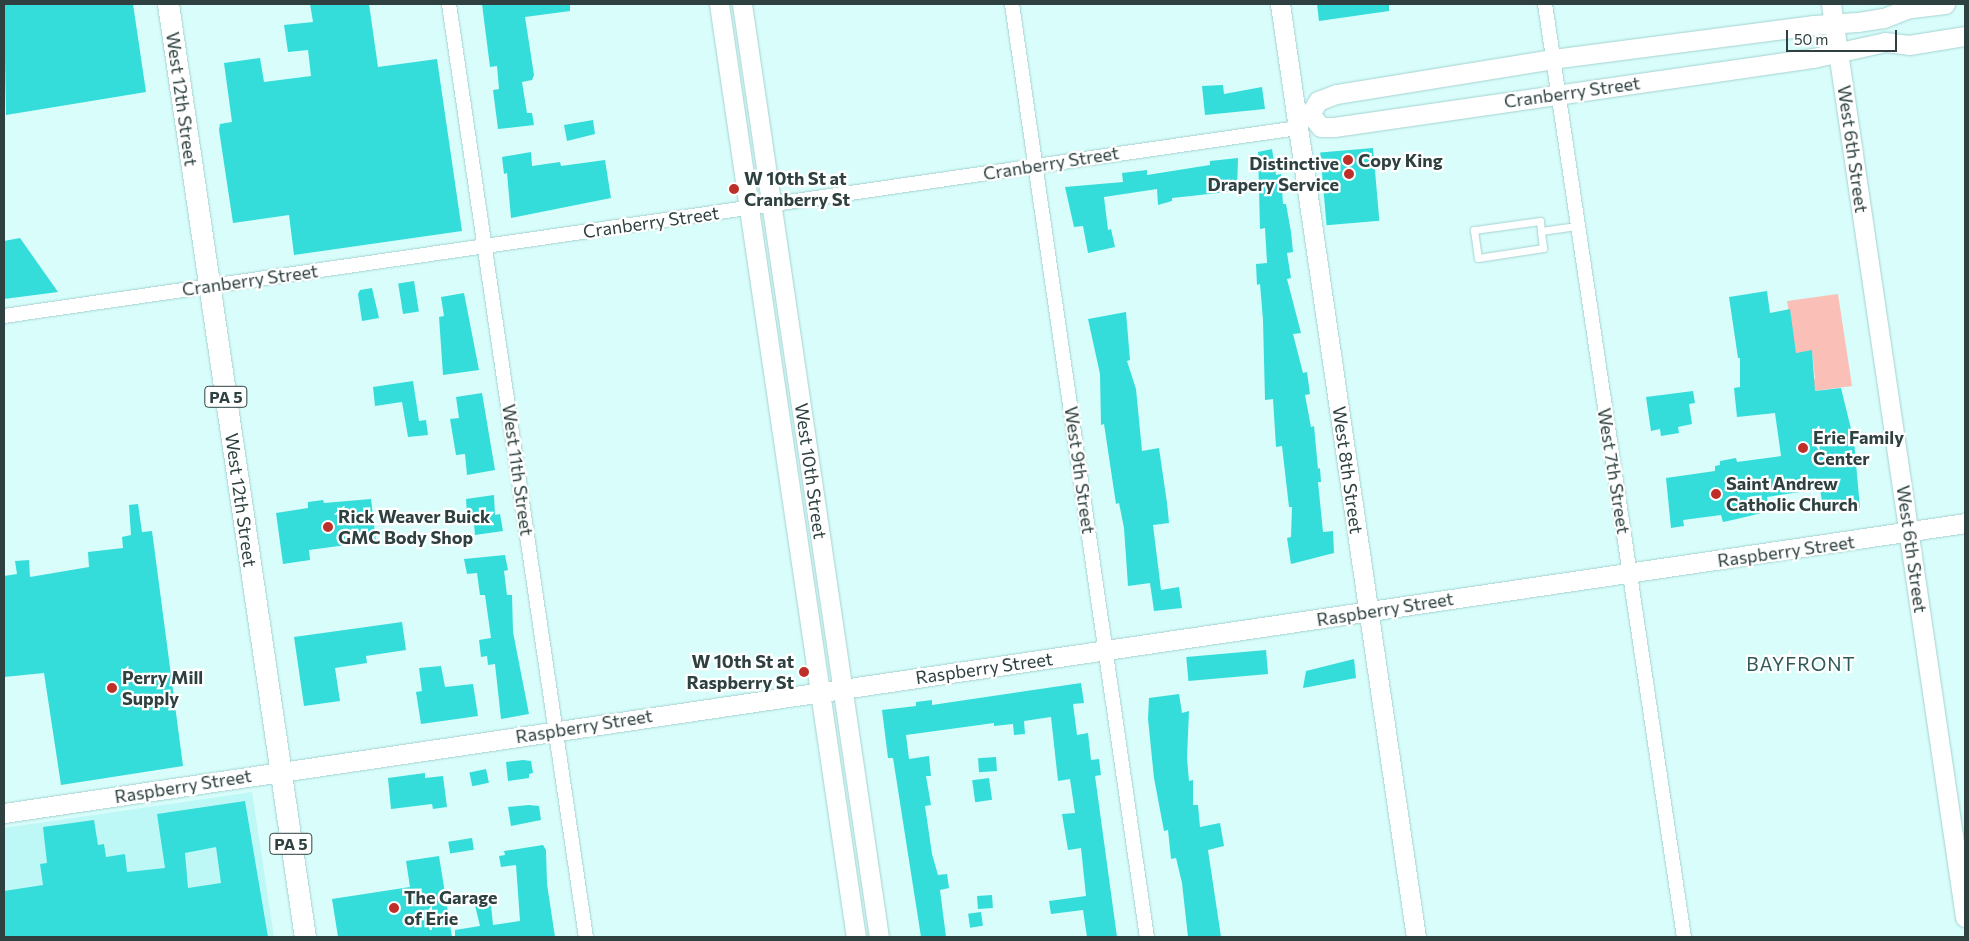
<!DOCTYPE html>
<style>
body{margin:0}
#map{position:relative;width:1969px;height:941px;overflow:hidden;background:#d8fdfb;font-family:Commissioner,sans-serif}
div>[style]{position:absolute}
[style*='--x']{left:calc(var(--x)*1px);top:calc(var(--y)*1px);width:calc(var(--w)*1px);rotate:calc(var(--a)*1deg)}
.built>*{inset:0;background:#bef8f6}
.green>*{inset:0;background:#fabfb6}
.building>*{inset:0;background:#35ddda;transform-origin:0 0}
.roads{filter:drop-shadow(0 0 1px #a4d2d0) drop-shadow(0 0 1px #a4d2d0)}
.lane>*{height:7px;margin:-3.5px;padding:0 3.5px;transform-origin:3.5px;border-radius:3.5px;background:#fff}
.street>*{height:14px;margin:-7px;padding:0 7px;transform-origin:7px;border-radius:7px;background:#fff}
.secondary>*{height:19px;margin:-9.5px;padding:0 9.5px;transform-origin:9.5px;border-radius:9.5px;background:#fff}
.primary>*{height:21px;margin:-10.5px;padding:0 10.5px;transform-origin:10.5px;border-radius:10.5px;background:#fff}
.dots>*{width:14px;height:14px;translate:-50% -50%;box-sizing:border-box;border:2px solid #fff;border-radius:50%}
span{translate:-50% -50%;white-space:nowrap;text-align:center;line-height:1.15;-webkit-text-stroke:4.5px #fff;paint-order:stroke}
.shield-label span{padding:1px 4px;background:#fff;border:1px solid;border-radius:4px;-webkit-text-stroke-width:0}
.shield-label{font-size:16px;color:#2e4140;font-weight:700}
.street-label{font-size:18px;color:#2e4140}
.poi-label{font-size:18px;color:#2e4140;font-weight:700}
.left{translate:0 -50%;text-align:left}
.right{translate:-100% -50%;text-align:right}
.neighbourhood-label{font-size:19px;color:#2f5a59;letter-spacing:1px}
.frame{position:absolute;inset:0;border:5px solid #2e4140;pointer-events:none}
.scale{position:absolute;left:1786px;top:30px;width:111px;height:22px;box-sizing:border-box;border:2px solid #2e4140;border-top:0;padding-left:6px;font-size:15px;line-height:18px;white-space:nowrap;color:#2e4140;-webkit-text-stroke:4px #fff;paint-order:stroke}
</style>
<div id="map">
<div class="built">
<div style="clip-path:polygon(252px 792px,274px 937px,4px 937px,4px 828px)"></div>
</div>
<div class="green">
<div style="clip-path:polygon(1838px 294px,1852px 386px,1814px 391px,1784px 384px,1815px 379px,1812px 351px,1796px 353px,1787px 301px)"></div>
</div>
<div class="building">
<div style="clip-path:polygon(4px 4px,133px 4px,146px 92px,6px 115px)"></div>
<div style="clip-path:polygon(310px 4px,369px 4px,378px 67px,437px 59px,462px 231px,294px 255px,289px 215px,233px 223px,219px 130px,220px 124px,232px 122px,224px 63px,260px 58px,264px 82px,311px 76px,308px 50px,288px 52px,284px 25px,313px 22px)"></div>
<div style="clip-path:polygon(482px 4px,570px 4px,570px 11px,525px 17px,534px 75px,532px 80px,522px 82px,527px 113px,532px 113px,534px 125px,498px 129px,493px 90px,499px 89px,497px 66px,490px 67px)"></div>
<div style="clip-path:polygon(1317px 4px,1389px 4px,1389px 11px,1319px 21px)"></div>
<div style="clip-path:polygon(1223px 85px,1224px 94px,1262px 87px,1265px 109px,1205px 115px,1202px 86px)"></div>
<div style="clip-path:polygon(593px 120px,595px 134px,567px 141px,564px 125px)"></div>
<div style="left:1373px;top:148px;width:73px;height:53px;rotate:85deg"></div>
<div style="clip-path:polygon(1272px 149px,1276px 175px,1281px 174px,1283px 204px,1286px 204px,1291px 232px,1293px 252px,1287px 253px,1291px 278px,1287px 279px,1301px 333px,1293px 334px,1303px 373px,1307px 372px,1310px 394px,1305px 395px,1311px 427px,1314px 426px,1318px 469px,1320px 468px,1321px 482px,1318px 482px,1323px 532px,1333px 531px,1334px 553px,1291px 564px,1287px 538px,1291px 537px,1292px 507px,1289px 507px,1282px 446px,1276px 447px,1273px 399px,1265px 400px,1263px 320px,1260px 284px,1257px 285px,1256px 264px,1267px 263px,1265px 228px,1260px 229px,1258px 152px)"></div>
<div style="clip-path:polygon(531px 152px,532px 166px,560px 162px,561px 166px,605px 160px,611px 198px,511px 218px,507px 173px,504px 174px,502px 157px)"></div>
<div style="clip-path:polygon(1238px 158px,1237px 191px,1172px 198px,1172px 201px,1158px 205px,1157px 189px,1104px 197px,1108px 230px,1111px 229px,1115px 247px,1088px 253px,1083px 226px,1074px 227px,1065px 187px,1123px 182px,1122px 173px,1147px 170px,1147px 175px,1210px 165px,1210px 161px)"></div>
<div style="clip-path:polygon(20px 238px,58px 292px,4px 299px,4px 241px)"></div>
<div style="left:414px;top:281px;width:31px;height:16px;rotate:81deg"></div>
<div style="clip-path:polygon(372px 288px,379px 318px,362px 321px,358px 294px,360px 290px)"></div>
<div style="clip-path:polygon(1767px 291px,1770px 313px,1790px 309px,1796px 353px,1812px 350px,1815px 391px,1841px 388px,1854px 441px,1860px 508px,1824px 513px,1820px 489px,1767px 497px,1770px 511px,1737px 519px,1723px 522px,1721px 515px,1683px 520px,1684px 526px,1671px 528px,1666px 478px,1715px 471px,1715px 466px,1720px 465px,1720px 461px,1736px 458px,1737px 462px,1781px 456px,1775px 413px,1737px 417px,1734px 388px,1740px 387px,1740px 358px,1738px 358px,1729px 297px)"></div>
<div style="clip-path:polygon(464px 293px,479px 370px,443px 375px,439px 317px,444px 316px,441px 297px)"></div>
<div style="clip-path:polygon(1126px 312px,1130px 360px,1127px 361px,1136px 389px,1142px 451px,1159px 448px,1167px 503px,1169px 523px,1153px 525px,1161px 590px,1179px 587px,1182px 608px,1154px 611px,1150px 583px,1128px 586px,1124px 528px,1119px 503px,1116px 504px,1104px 424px,1101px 425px,1100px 374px,1088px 319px)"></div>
<div style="clip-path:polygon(413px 381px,419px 421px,426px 420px,428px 435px,408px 437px,402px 402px,375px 406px,373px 387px)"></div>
<div style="clip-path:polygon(1693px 391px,1695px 403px,1689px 404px,1692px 424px,1678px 427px,1679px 433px,1661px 436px,1660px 429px,1651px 431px,1646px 397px)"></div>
<div style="clip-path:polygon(482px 393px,495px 470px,467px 475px,465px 454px,456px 455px,450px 419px,459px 418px,456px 397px)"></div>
<div style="clip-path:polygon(494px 495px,495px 515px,500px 514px,503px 531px,475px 535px,473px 514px,467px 515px,466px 499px)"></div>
<div style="clip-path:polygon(371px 499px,376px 541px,309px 550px,310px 560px,283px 564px,276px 513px,308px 508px,308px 502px,323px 500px,324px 503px)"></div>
<div style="clip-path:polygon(138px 504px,142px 532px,152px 531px,183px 766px,61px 785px,44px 673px,4px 677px,4px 576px,17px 574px,15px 561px,29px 560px,30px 577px,89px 567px,88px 552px,123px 548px,122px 537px,131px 535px,129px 505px)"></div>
<div style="clip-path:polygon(505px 555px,508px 570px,504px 571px,507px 595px,512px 595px,513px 632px,529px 714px,501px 719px,495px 664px,488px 665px,487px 656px,481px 657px,480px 648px,479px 640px,491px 638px,485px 595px,480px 595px,477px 573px,467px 574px,464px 559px)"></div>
<div style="clip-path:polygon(402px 622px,406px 650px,366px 656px,367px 663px,335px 668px,340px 701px,304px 706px,294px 637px)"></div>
<div style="left:1266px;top:650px;width:24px;height:80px;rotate:85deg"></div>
<div style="clip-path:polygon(1354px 659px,1356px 678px,1303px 688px,1306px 671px)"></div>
<div style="clip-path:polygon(441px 666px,445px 687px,473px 684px,478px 716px,421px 724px,416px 692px,422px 691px,419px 668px)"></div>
<div style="clip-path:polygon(1081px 683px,1084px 703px,1073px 704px,1077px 735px,1088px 733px,1091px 760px,1099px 759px,1101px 775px,1095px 776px,1117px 937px,1087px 937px,1083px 910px,1051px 914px,1049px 901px,1086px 896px,1081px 848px,1068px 850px,1062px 814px,1075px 813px,1070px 779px,1058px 781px,1051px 717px,1024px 721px,1025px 734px,1014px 735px,1013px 724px,994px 726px,994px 723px,906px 735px,909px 759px,929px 756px,931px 776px,926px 776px,931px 805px,925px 806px,932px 854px,938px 875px,947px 874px,949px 888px,940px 890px,946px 937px,921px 937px,893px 758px,888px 758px,882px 710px,916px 706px,916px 702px,932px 700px,932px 705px)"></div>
<div style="clip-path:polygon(1179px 694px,1182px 713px,1189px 711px,1187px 758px,1189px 781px,1193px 780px,1193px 805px,1198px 805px,1200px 827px,1220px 823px,1224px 846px,1208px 850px,1221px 937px,1188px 937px,1182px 883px,1176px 858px,1171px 859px,1168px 830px,1164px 831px,1154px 778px,1148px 719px,1149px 698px)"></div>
<div style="left:996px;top:757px;width:14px;height:18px;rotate:86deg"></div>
<div style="clip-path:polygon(523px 760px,531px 761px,533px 773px,529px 774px,529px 778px,508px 781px,506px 762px)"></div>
<div style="left:486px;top:769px;width:14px;height:17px;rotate:78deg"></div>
<div style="clip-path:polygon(425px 773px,425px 778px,443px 776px,447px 807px,433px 809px,432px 804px,391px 809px,388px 778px)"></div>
<div style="left:989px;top:778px;width:22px;height:17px;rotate:82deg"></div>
<div style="clip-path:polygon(evenodd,245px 801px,268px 937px,4px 937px,4px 891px,43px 885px,40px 864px,47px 863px,43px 827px,94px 820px,98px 845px,104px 844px,106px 857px,125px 854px,127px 872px,165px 868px,157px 814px,245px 801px,216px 847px,221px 883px,188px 888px,185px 853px,216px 847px)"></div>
<div style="clip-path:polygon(529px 805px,539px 806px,541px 820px,511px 826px,508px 807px)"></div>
<div style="left:472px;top:838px;width:12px;height:24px;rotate:81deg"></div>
<div style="clip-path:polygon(543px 845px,546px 850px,547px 884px,555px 937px,455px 937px,455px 930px,480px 926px,473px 897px,490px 895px,493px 925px,520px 921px,516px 865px,501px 867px,499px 856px,505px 855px,504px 851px)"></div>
<div style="clip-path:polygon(439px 856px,452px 937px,338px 937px,332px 899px,410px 887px,406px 861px)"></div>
<div style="left:992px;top:895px;width:13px;height:15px;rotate:86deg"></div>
<div style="left:981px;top:912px;width:14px;height:13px;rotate:82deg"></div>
</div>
<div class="roads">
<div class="lane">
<div style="--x:1541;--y:231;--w:10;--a:-96"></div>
<div style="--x:1540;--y:221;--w:67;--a:172.2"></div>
<div style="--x:1474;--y:230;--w:28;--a:82"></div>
<div style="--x:1478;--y:258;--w:66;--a:-8.7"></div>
<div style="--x:1543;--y:248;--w:17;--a:-97"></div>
<div style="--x:1541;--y:231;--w:36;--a:-8"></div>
</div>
<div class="street">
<div style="--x:449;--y:4;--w:943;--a:81.65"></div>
<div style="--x:1012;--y:4;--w:943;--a:81.77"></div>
<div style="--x:1545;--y:4;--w:943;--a:81.53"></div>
<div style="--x:4;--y:316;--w:1308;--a:-8.27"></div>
</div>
<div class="secondary">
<div style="--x:719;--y:4;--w:943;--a:81.65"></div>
<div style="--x:742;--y:4;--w:943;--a:81.65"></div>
<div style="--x:1280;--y:4;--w:943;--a:81.71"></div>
<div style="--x:1831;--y:4;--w:923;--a:81.65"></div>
<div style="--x:1945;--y:4;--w:38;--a:173"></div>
<div style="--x:1907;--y:9;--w:26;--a:159"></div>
<div style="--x:1883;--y:18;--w:26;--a:171"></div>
<div style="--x:1857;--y:22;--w:43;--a:176"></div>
<div style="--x:1814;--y:25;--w:263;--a:172.6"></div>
<div style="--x:1553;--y:59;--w:220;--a:170.8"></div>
<div style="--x:1336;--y:94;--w:19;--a:159"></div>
<div style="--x:1318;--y:101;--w:15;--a:122"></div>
<div style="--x:1310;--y:114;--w:17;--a:50"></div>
<div style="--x:1321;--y:127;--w:13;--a:0"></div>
<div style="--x:1334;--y:127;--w:484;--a:-8.2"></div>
<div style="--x:1813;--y:58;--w:74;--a:-12.5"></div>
<div style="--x:1885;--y:42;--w:24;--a:7"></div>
<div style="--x:1909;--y:45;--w:57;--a:-9.1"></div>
<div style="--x:4;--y:813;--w:1982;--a:-8.41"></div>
</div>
<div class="primary">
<div style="--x:168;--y:4;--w:943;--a:81.65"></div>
</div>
</div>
<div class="dots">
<div style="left:1348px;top:160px;background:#bd2f28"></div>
<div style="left:1349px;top:174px;background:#bd2f28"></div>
<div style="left:734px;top:189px;background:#bd2f28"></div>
<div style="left:1803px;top:448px;background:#bd2f28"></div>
<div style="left:1716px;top:494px;background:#bd2f28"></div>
<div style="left:328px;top:527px;background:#bd2f28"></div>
<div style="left:804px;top:672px;background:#bd2f28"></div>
<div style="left:112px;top:688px;background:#bd2f28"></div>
<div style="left:394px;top:908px;background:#bd2f28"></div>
</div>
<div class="shield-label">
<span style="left:226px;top:397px">PA 5</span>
<span style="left:291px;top:844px">PA 5</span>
</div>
<div class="street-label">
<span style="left:1572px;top:92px;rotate:-8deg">Cranberry Street</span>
<span style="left:182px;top:99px;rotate:82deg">West 12th Street</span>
<span style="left:1853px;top:149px;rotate:82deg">West 6th Street</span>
<span style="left:1051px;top:163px;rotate:-9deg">Cranberry Street</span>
<span style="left:651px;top:222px;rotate:-8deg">Cranberry Street</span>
<span style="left:250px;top:280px;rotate:-8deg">Cranberry Street</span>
<span style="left:518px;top:470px;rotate:82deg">West 11th Street</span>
<span style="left:1080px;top:470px;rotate:82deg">West 9th Street</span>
<span style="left:1348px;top:470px;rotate:82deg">West 8th Street</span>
<span style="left:811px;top:471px;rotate:82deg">West 10th Street</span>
<span style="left:1614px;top:471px;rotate:81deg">West 7th Street</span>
<span style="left:241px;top:500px;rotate:82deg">West 12th Street</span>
<span style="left:1912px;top:549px;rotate:82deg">West 6th Street</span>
<span style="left:1786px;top:551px;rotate:-8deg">Raspberry Street</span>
<span style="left:1385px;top:609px;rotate:-9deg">Raspberry Street</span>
<span style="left:984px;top:668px;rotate:-8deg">Raspberry Street</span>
<span style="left:584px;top:726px;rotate:-9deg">Raspberry Street</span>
<span style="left:183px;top:786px;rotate:-9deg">Raspberry Street</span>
</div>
<div class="poi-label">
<span class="left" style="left:1358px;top:160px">Copy King</span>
<span class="right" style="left:1339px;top:174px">Distinctive<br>Drapery Service</span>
<span class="left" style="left:744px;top:189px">W 10th St at<br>Cranberry St</span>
<span class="left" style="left:1813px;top:448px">Erie Family<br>Center</span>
<span class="left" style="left:1726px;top:494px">Saint Andrew<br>Catholic Church</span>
<span class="left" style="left:338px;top:527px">Rick Weaver Buick<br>GMC Body Shop</span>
<span class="right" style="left:794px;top:672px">W 10th St at<br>Raspberry St</span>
<span class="left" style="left:122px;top:688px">Perry Mill<br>Supply</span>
<span class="left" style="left:404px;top:908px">The Garage<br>of Erie</span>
</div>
<div class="neighbourhood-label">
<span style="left:1801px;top:664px">BAYFRONT</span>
</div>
<div class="frame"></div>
<div class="scale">50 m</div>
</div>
